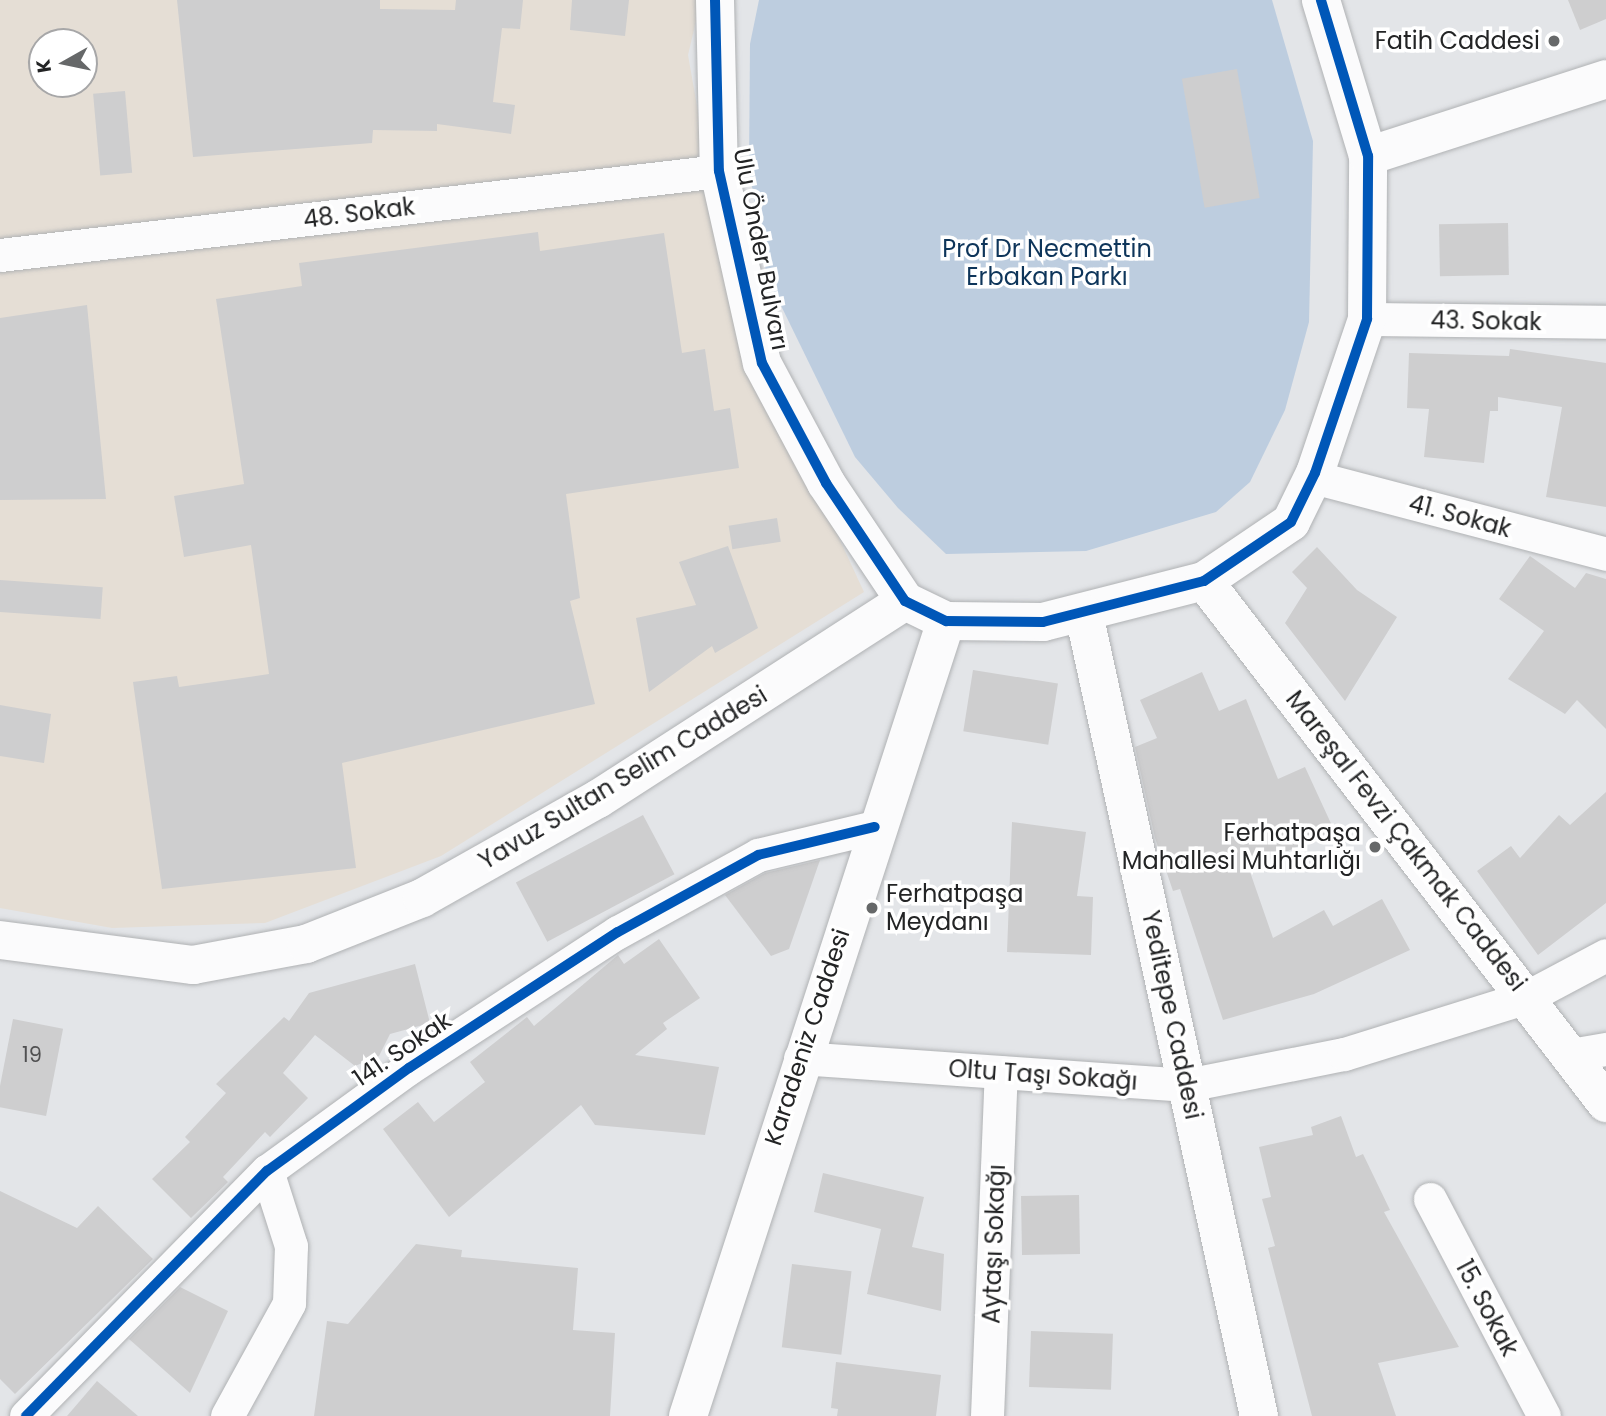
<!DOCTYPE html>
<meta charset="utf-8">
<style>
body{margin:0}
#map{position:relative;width:1606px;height:1416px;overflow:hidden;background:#e3e5e8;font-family:Poppins,sans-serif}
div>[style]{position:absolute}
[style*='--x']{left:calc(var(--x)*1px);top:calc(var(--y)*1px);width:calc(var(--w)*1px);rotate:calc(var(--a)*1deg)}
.industrial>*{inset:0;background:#e5ded5}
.green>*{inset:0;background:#bdcddf}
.building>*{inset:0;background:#cececf;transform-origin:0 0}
.roads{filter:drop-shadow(0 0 2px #b0b2b4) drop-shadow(0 0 2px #b0b2b4)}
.street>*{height:33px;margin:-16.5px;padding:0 16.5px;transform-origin:16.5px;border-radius:16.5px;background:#fbfbfc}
.secondary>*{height:38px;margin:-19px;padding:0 19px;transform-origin:19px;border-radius:19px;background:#fbfbfc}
.cycleway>*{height:10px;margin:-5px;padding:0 5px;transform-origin:5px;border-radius:5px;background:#0057b8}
.dots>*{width:19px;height:19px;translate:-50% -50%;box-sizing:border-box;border:4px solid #fff;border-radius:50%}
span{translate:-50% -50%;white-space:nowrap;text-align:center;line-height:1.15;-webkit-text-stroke:7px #fff;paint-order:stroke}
.number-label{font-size:21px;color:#505051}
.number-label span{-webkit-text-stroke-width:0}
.poi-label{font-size:24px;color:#232425}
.right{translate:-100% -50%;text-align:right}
.left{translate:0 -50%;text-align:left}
.street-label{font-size:24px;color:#232425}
.park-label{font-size:24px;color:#0e355a}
.north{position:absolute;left:28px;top:28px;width:70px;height:70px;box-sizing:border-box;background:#fff;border:2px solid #a7a7a8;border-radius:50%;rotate:261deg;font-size:19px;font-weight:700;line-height:28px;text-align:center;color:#232425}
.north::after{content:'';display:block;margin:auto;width:24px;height:32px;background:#666869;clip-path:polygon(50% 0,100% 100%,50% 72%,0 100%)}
</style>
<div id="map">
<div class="industrial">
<div style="clip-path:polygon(evenodd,0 0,701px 0,688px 55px,733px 310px,864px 592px,441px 856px,265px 923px,112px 928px,0 908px,0 0,42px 42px,84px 42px,84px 84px,42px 84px,42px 42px)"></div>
</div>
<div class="green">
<div style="clip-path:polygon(759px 0,1272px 0,1313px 141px,1309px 322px,1285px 410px,1250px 482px,1216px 512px,1086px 551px,946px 554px,898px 508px,855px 457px,767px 277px,749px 169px,750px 44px)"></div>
</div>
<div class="building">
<div style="clip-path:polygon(177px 0,380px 0,380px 9px,455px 10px,456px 0,523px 0,520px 29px,502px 28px,493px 102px,515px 105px,511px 134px,437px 124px,437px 131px,373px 130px,372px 143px,193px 157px)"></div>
<div style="clip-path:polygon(572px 0,629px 0,625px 36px,570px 30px)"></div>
<div style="clip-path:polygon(1568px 0,1606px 0,1606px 19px,1580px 30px)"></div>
<div style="left:1237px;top:69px;width:131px;height:56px;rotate:80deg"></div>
<div style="left:125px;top:91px;width:82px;height:32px;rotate:85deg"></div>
<div style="left:1508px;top:223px;width:52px;height:69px;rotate:89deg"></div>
<div style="clip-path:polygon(538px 232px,540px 251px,664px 233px,682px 353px,705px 349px,714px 411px,730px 408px,739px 468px,566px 494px,580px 598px,570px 601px,595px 704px,342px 763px,356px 868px,162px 889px,133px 682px,177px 676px,179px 687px,269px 674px,251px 545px,184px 557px,174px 496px,244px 484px,216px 299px,302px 286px,299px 263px)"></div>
<div style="clip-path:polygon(87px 305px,106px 499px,0 500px,0 318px)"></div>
<div style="clip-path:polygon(1510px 349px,1606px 363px,1606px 507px,1546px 497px,1562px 407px,1498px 397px,1498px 411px,1490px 411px,1484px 463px,1424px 457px,1429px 409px,1407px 408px,1409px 353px,1509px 356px)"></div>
<div style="left:777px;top:518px;width:24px;height:49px;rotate:81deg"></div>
<div style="clip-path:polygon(728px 546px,758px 628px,715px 653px,712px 646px,649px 692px,636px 618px,696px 605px,679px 562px)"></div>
<div style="clip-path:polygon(1317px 547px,1357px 590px,1397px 617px,1345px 701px,1285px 623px,1307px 588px,1292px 572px)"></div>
<div style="clip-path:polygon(1530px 556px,1575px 588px,1586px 573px,1606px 579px,1606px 729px,1577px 700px,1565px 714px,1508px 679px,1544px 631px,1499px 599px)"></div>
<div style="left:0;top:580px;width:103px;height:32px;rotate:4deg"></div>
<div style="left:973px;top:670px;width:86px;height:62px;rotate:9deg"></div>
<div style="clip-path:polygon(1202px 672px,1219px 711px,1246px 699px,1278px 779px,1305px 767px,1334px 830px,1249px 869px,1273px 938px,1324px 910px,1333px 926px,1382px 899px,1410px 950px,1314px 994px,1223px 1020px,1180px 889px,1173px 891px,1155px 838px,1135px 747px,1157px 738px,1140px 700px)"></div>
<div style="clip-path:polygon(0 705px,51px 714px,44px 763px,0 756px)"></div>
<div style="clip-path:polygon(1606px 792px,1606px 903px,1538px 955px,1477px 871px,1511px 846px,1520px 858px,1559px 815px,1570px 825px)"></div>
<div style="left:643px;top:815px;width:67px;height:144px;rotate:62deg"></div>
<div style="clip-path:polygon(1012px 822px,1086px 832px,1077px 896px,1093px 897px,1091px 955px,1007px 952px)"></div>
<div style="clip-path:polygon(820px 860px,789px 949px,771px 956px,725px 895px,765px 873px)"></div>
<div style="clip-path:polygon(659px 939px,700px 998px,663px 1023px,667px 1029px,635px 1055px,719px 1067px,705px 1135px,595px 1125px,581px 1105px,449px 1217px,383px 1129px,418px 1102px,434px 1122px,485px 1082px,470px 1062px,527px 1017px,534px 1026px,618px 955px,624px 964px)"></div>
<div style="clip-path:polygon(415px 964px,430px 1023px,390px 1034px,379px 1056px,355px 1066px,315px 1035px,283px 1073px,308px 1098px,270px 1137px,265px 1132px,223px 1177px,228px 1182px,191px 1218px,152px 1179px,190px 1142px,185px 1137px,226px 1093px,216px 1084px,284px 1017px,289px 1021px,309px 993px)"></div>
<div style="left:13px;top:1019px;width:51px;height:89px;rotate:11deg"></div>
<div style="clip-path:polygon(1341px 1116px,1356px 1157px,1363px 1154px,1390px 1210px,1384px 1212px,1459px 1347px,1378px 1363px,1396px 1416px,1312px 1416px,1268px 1248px,1275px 1246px,1262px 1199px,1271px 1197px,1259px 1147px,1313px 1135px,1311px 1127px)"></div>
<div style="clip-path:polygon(823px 1173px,924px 1197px,912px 1247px,944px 1254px,941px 1311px,867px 1294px,881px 1229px,814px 1212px)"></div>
<div style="clip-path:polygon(0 1191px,77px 1228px,98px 1206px,153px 1259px,15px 1394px,0 1379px)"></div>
<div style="left:1079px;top:1195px;width:59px;height:58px;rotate:89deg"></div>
<div style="clip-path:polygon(416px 1244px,462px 1250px,461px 1257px,578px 1268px,573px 1330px,615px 1333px,610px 1416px,314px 1416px,327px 1321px,348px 1324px)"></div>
<div style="left:792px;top:1264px;width:60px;height:84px;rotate:7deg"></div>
<div style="clip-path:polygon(180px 1287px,228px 1311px,190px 1393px,129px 1339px)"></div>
<div style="left:1031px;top:1331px;width:82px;height:56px;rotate:2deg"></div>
<div style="clip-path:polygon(836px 1362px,941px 1375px,936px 1416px,837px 1416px,838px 1409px,831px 1408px)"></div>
<div style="clip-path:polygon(97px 1381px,138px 1416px,67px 1416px)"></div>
</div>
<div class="roads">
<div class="street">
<div style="--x:0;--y:255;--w:724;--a:-6.66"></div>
<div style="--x:1367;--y:319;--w:239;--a:0.7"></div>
<div style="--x:1313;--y:477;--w:303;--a:14.7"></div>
<div style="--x:1571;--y:1055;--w:36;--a:-10"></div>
<div style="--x:800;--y:1058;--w:388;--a:4"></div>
<div style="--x:1187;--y:1085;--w:160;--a:-11.2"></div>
<div style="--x:1344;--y:1054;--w:192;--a:-17.3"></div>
<div style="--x:1527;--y:997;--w:89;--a:-28"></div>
<div style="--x:1430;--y:1199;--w:245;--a:62.3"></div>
<div style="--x:26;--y:1416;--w:344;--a:-45.5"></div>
<div style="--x:267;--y:1171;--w:175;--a:-36"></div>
<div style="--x:409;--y:1068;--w:249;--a:-33.1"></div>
<div style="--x:618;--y:932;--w:160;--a:-28.8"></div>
<div style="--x:758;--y:855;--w:120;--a:-13.5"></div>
<div style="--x:227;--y:1416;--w:129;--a:-61.2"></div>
<div style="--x:289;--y:1303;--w:57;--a:-88"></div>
<div style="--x:291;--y:1246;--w:79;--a:-107.7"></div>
<div style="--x:987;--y:1416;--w:344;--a:-87.7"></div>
</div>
<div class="secondary">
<div style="--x:715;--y:0;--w:171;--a:88.7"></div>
<div style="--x:719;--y:171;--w:197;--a:77.4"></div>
<div style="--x:762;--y:363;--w:136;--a:61.9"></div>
<div style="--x:826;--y:483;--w:142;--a:56.2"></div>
<div style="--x:905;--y:601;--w:46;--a:26"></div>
<div style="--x:946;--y:621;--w:97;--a:0.6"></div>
<div style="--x:1043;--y:622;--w:166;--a:-14.3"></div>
<div style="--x:1204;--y:581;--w:105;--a:-34.1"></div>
<div style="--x:1291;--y:522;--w:55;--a:-63.9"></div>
<div style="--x:1315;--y:473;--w:163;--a:-71.3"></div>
<div style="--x:1367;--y:319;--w:163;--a:-89.6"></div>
<div style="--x:1368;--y:156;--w:163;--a:-106.8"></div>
<div style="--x:1368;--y:156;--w:250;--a:-17.9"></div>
<div style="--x:1204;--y:581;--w:659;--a:52.4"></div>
<div style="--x:1084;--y:614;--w:821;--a:77.69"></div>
<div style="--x:0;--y:940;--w:195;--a:7.4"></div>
<div style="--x:193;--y:965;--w:115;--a:-10.5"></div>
<div style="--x:306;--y:944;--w:125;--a:-21.6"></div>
<div style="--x:422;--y:898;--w:202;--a:-29.4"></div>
<div style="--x:598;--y:799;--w:365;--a:-32.8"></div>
<div style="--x:688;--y:1416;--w:836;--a:-72.02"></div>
</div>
</div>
<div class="cycleway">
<div style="--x:715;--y:0;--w:171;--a:88.7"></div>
<div style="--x:719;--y:171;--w:197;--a:77.4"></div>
<div style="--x:762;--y:363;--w:136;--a:61.9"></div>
<div style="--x:826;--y:483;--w:142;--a:56.2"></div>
<div style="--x:905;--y:601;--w:46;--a:26"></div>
<div style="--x:946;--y:621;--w:97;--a:0.6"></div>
<div style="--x:1043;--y:622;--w:166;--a:-14.3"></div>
<div style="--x:1204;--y:581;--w:105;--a:-34.1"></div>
<div style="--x:1291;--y:522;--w:55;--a:-63.9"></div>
<div style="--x:1315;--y:473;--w:163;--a:-71.3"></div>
<div style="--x:1367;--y:319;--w:163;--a:-89.6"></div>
<div style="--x:1368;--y:156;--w:163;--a:-106.8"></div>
<div style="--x:26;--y:1416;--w:344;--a:-45.5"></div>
<div style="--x:267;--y:1171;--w:175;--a:-36"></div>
<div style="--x:409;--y:1068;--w:249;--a:-33.1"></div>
<div style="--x:618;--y:932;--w:160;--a:-28.8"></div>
<div style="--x:758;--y:855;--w:120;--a:-13.5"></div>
</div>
<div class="dots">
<div style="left:1554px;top:41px;background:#666869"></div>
<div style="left:1375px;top:847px;background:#666869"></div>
<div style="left:872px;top:908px;background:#666869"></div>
</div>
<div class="number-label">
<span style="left:32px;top:1055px">19</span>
</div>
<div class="poi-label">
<span class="right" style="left:1540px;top:41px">Fatih Caddesi</span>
<span class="right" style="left:1361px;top:847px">Ferhatpaşa<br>Mahallesi Muhtarlığı</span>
<span class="left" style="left:886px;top:908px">Ferhatpaşa<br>Meydanı</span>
</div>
<div class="street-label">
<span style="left:359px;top:213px;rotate:-7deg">48. Sokak</span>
<span style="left:761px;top:249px;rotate:79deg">Ulu Önder Bulvarı</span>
<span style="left:1486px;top:321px;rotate:1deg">43. Sokak</span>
<span style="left:1460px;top:516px;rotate:15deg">41. Sokak</span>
<span style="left:623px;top:778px;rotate:-31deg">Yavuz Sultan Selim Caddesi</span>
<span style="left:1406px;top:841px;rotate:52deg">Mareşal Fevzi Çakmak Caddesi</span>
<span style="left:1172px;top:1015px;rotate:78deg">Yeditepe Caddesi</span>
<span style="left:807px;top:1037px;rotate:-72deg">Karadeniz Caddesi</span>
<span style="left:402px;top:1049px;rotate:-34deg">141. Sokak</span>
<span style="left:1043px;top:1075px;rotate:4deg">Oltu Taşı Sokağı</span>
<span style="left:994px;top:1244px;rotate:-88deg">Aytaşı Sokağı</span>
<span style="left:1487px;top:1308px;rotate:62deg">15. Sokak</span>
</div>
<div class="park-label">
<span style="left:1047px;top:263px">Prof Dr Necmettin<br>Erbakan Parkı</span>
</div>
<div class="north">K</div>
</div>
